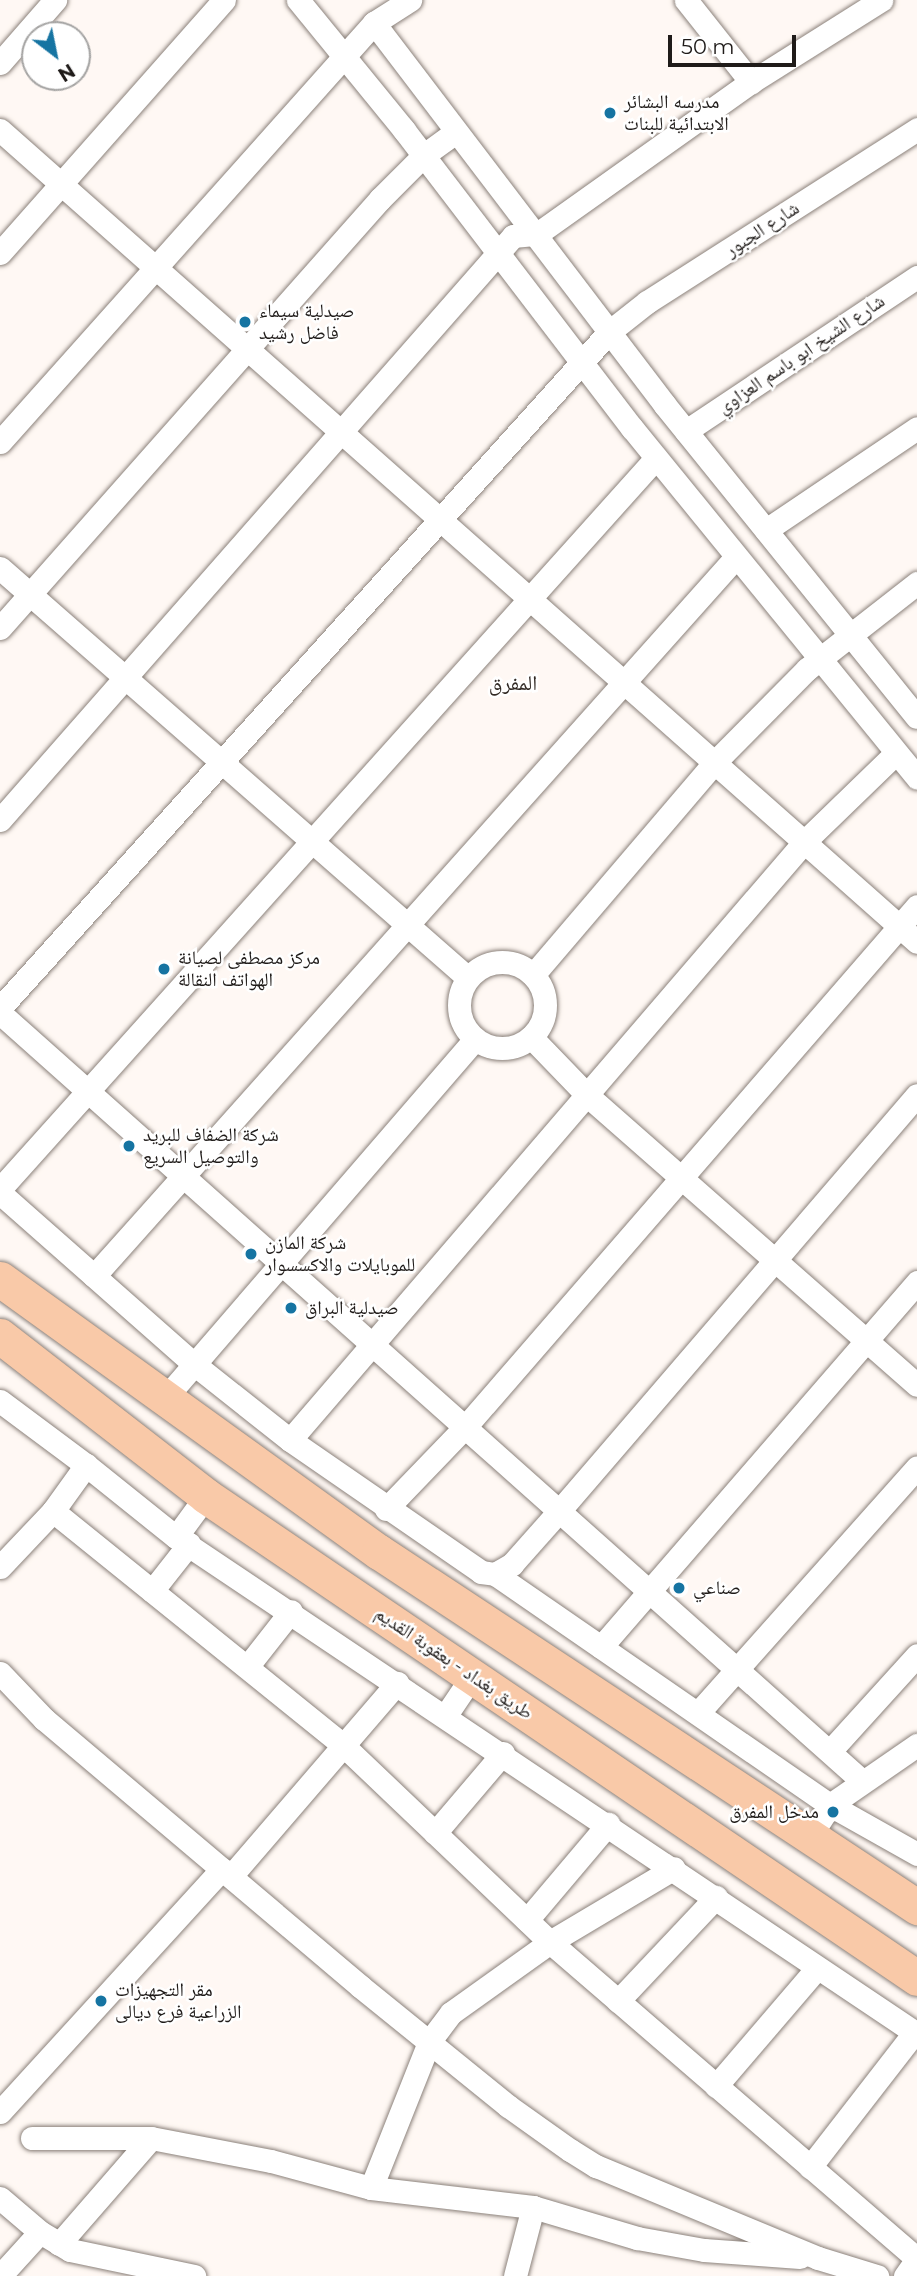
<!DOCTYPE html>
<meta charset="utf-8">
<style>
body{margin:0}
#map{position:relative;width:917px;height:2276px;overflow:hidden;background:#fff8f4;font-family:Montserrat,"Noto Naskh Arabic",sans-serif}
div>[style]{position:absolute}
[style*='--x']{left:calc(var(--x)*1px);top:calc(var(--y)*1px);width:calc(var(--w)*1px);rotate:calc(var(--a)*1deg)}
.roads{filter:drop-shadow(0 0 2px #8b817a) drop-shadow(0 0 2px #8b817a)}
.minor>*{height:23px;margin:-11.5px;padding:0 11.5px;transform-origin:11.5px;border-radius:11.5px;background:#fff}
.minor>.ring{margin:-11.5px;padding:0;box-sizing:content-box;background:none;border:23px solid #fff;border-radius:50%}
.highway>*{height:35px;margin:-17.5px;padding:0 17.5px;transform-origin:17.5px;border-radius:17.5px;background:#f9c9a8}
.dots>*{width:19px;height:19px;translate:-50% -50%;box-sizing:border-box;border:4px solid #fff;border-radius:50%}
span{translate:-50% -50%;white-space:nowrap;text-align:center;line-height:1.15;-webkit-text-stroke:5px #fff;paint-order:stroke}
.poi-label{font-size:19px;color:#1f1b19}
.left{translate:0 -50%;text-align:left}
.right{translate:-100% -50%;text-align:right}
.street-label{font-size:19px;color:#1f1b19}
.neighbourhood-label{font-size:21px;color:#322a25}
.north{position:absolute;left:21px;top:21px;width:70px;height:70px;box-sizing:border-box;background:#fff;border:2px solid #a5a4a3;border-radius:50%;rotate:148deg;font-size:19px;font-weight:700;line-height:28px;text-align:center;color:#1f1b19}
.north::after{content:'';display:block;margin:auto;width:24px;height:32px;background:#1674a2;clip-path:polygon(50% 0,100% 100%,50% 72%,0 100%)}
.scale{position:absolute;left:668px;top:35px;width:128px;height:32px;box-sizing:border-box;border:4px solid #1f1b19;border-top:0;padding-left:9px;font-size:21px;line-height:24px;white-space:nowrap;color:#1f1b19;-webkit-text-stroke:5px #fff;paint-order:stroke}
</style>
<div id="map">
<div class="roads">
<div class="minor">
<div style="--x:298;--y:0;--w:168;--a:50.8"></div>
<div style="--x:404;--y:130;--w:375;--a:52.6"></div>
<div style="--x:632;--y:428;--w:451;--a:50.8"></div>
<div style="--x:686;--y:0;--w:105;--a:51.6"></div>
<div style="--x:374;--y:23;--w:479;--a:52.7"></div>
<div style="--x:664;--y:404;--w:402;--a:51.1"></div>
<div style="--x:0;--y:63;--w:84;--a:-48.9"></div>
<div style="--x:0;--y:130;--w:1225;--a:41.52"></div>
<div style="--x:0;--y:253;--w:338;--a:-48.5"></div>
<div style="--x:686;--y:431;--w:278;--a:-33.7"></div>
<div style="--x:0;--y:442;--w:562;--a:-48.25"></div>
<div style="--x:374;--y:23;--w:43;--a:-32.6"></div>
<div style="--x:766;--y:530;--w:182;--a:-34"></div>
<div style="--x:0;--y:568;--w:622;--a:41.22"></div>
<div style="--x:0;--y:628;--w:573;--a:-48.47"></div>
<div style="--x:380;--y:199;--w:62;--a:-45"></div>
<div style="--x:424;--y:155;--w:39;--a:-36"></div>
<div style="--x:0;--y:820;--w:777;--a:-48.7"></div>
<div style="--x:513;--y:236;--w:24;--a:-5"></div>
<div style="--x:537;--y:234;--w:262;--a:-35.4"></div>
<div style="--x:751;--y:82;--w:154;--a:-32.2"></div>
<div class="ring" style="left:459px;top:962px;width:63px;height:63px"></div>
<div style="--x:533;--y:975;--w:282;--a:-49.5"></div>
<div style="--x:716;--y:761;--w:129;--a:-45.3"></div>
<div style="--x:807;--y:669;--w:140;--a:-38"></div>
<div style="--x:0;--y:1008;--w:910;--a:-47.98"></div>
<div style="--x:609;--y:332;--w:48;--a:-38.3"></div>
<div style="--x:647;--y:302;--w:321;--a:-32.6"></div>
<div style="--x:0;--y:1013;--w:1153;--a:41.7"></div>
<div style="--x:531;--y:1037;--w:82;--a:46"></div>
<div style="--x:588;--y:1096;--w:438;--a:41.3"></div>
<div style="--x:0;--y:1189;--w:982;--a:-48.1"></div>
<div style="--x:0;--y:1193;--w:259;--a:41.4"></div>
<div style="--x:194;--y:1364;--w:122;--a:38.4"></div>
<div style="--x:290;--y:1440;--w:232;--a:34.6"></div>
<div style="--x:481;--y:1572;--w:14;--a:8"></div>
<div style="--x:495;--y:1574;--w:407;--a:34.6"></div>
<div style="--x:830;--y:1805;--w:100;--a:29.4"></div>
<div style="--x:94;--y:1276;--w:964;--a:-48.24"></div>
<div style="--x:166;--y:1397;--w:473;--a:-49.2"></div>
<div style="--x:0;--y:1401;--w:107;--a:36.7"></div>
<div style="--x:290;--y:1440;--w:789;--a:-49.32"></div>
<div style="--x:804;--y:842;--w:128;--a:-44.1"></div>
<div style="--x:386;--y:1509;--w:115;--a:-46.1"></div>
<div style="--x:466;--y:1426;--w:688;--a:-49.06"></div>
<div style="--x:53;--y:1511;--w:57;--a:-54.3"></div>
<div style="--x:86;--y:1465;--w:115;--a:38.7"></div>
<div style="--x:176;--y:1537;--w:892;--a:33.85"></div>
<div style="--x:176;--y:1537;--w:51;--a:-53.8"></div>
<div style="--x:0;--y:1567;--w:77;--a:-46.6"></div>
<div style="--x:53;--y:1511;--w:375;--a:38.9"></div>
<div style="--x:345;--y:1747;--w:283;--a:43.6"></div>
<div style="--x:550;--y:1942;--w:485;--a:40.8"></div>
<div style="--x:917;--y:2259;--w:21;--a:125"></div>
<div style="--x:495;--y:1574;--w:20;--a:-30"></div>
<div style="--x:512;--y:1564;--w:72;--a:-48.4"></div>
<div style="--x:560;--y:1510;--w:547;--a:-49.3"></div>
<div style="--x:152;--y:1591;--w:60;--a:-51.8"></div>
<div style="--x:601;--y:1647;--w:483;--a:-49.1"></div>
<div style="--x:247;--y:1667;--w:71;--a:-51.8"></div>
<div style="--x:0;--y:1673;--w:64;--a:46.3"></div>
<div style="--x:44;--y:1719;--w:415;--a:40.2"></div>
<div style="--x:361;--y:1987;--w:189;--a:39"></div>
<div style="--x:508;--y:2106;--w:76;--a:35.4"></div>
<div style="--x:570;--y:2150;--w:31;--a:32"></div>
<div style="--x:596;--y:2166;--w:240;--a:22.5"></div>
<div style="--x:818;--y:2258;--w:62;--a:17"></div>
<div style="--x:698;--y:1713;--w:329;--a:-48.3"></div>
<div style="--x:446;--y:1715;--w:48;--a:-56"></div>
<div style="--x:831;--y:1750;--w:128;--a:-47.8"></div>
<div style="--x:435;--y:1833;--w:105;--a:-49.6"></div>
<div style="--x:810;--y:1836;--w:37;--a:-57"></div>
<div style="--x:830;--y:1805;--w:106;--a:-34.6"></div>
<div style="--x:231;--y:1876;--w:255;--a:-49.3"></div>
<div style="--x:527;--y:1920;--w:126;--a:-49.8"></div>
<div style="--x:618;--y:2001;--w:143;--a:-46.7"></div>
<div style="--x:716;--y:2086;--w:155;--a:-49.4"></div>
<div style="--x:0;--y:2112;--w:329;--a:-47.6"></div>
<div style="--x:32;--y:2138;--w:119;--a:0"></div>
<div style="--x:151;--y:2138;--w:122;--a:10.9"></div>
<div style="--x:271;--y:2161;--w:104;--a:15.1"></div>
<div style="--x:371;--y:2188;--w:163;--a:6.7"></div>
<div style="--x:533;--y:2207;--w:71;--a:104.6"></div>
<div style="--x:810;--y:2167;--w:170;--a:-52.2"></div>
<div style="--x:371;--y:2188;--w:157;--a:-68.3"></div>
<div style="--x:429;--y:2042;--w:36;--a:-53"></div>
<div style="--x:451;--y:2013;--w:122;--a:-35.6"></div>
<div style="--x:550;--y:1942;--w:144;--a:-30.8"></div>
<div style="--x:0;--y:2198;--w:52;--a:40.4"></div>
<div style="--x:40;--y:2232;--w:35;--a:31"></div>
<div style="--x:70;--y:2250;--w:127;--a:11.8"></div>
<div style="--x:533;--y:2207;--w:109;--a:16.6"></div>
<div style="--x:637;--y:2238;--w:68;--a:10.2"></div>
<div style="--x:704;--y:2250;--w:96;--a:4.2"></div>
<div style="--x:59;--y:2244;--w:140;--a:-49"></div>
<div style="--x:0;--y:2276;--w:59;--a:-47.7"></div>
</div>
<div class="highway">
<div style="--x:0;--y:1279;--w:467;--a:35.8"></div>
<div style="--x:379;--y:1552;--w:645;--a:33.42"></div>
<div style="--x:0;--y:1336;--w:261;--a:37.8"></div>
<div style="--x:206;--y:1496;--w:859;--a:34.13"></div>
</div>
</div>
<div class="dots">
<div style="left:610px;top:113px;background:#1674a2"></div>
<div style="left:245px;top:322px;background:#1674a2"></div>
<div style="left:164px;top:969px;background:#1674a2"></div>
<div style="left:129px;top:1146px;background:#1674a2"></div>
<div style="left:251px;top:1254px;background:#1674a2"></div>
<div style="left:291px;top:1308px;background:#1674a2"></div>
<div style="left:679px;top:1588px;background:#1674a2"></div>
<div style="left:833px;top:1812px;background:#1674a2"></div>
<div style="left:101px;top:2001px;background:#1674a2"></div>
</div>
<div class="poi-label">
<span class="left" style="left:624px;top:113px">مدرسه البشائر<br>الابتدائية للبنات</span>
<span class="left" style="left:259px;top:322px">صيدلية سيماء<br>فاضل رشيد</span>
<span class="left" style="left:178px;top:969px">مركز مصطفى لصيانة<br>الهواتف النقالة</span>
<span class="left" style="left:143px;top:1146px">شركة الضفاف للبريد<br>والتوصيل السريع</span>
<span class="left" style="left:265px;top:1254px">شركة المازن<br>للموبايلات والاكسسوار</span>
<span class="left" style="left:305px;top:1308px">صيدلية البراق</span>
<span class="left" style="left:693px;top:1588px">صناعي</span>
<span class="right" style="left:819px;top:1812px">مدخل المفرق</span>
<span class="left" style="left:115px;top:2001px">مقر التجهيزات<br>الزراعية فرع ديالى</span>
</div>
<div class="street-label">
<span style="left:762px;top:229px;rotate:-33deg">شارع الجبور</span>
<span style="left:801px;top:354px;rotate:-34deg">شارع الشيخ ابو باسم العزاوي</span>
<span style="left:454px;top:1663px;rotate:34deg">طريق بغداد - بعقوبة القديم</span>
</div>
<div class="neighbourhood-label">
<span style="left:513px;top:683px">المفرق</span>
</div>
<div class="north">N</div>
<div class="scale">50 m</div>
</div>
